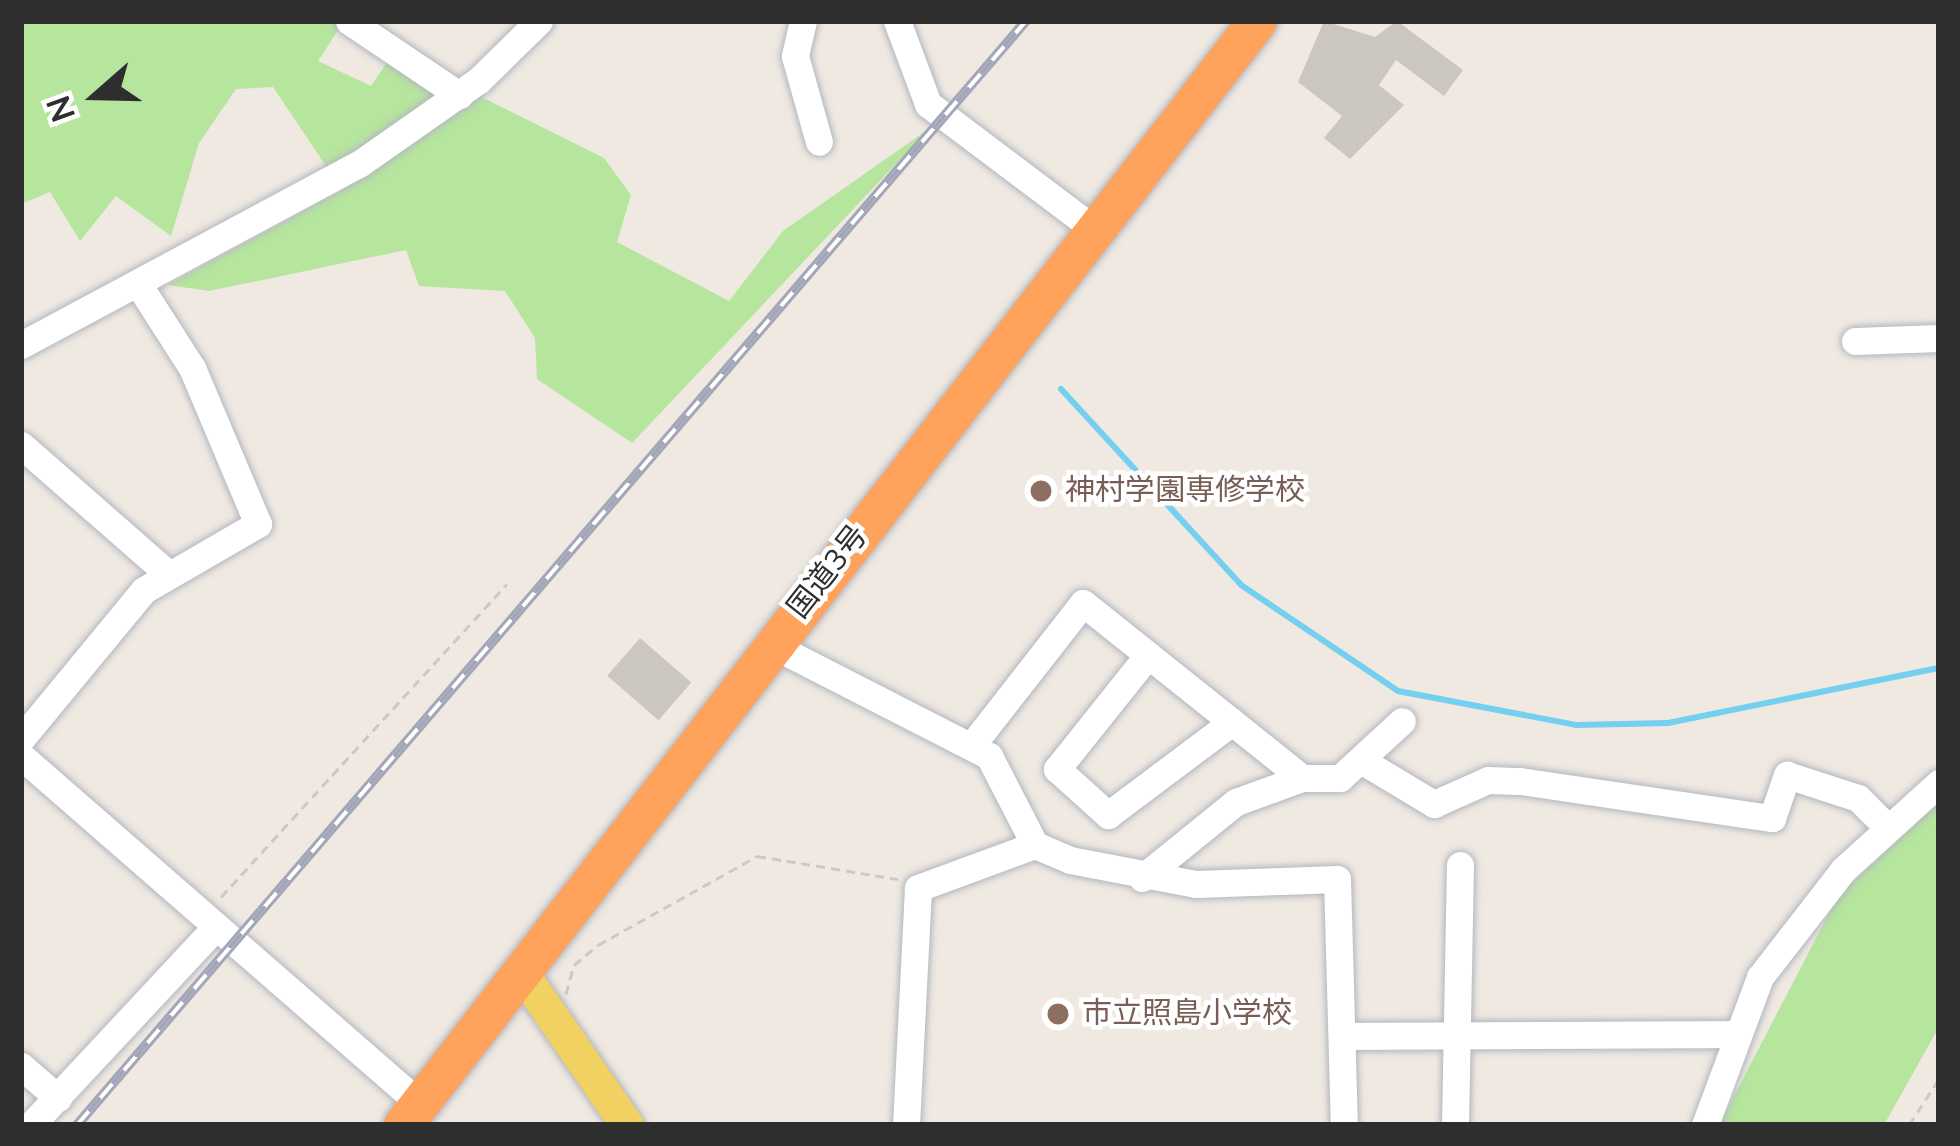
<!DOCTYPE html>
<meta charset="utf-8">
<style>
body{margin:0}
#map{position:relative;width:1960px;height:1146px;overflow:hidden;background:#efe9e1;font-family:"Nunito Sans","Noto Sans JP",sans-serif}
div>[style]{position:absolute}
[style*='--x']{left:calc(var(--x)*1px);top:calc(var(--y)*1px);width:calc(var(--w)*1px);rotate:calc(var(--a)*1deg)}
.green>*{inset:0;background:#b6e59e}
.stream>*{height:6px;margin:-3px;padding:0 3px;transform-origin:3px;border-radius:3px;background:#75cff0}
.building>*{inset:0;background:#cbc7bf;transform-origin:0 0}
.path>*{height:3px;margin-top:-1.5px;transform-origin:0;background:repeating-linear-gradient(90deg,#c9c9c9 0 9px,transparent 0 15px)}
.roads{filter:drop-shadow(0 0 3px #b4b7c1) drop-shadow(0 0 3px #b4b7c1)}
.minor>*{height:27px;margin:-13.5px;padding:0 13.5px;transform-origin:13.5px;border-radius:13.5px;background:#fff}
.major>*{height:33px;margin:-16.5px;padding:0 16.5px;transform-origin:16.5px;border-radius:16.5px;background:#f2d163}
.highway>*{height:39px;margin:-19.5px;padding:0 19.5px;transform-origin:19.5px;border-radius:19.5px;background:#ffa35c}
.rail>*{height:10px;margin-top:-5px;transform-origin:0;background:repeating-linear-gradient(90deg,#fff 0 18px,#a3a6b8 0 36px);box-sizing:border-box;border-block:3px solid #a3a6b8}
.dots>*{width:33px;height:33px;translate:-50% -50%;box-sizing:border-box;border:6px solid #fff;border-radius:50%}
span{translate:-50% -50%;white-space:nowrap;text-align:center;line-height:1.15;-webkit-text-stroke:9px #fff;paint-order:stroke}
.education-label{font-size:30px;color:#785e54}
.left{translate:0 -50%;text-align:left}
.street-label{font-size:30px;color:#2e2e2e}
.frame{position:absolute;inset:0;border:24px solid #2e2e2e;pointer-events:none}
.north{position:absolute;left:36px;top:36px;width:120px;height:120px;-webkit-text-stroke:9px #fff;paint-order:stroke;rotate:250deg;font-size:33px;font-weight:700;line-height:48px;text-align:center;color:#2e2e2e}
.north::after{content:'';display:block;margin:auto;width:42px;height:54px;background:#2e2e2e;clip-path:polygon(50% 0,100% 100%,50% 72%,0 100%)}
</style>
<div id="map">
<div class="green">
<div style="clip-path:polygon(21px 21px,344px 21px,318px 61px,371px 86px,393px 53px,604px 158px,631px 195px,617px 242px,729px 301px,783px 231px,930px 128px,632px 443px,537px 379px,535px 338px,505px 291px,419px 286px,406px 250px,209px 291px,168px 285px,342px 190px,273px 87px,236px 89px,199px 143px,171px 236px,116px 196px,80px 241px,50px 192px,21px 204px)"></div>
<div style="clip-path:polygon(1939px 802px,1939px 1027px,1884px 1125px,1719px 1125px,1838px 896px)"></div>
</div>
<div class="stream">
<div style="--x:1061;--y:389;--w:266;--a:47.4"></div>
<div style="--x:1241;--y:585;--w:189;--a:34"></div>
<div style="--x:1398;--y:691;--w:181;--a:10.8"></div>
<div style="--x:1576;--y:725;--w:92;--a:-1.2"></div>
<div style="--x:1668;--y:723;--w:277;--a:-11.5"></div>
</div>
<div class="building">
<div style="clip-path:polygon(1324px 21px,1375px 37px,1397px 21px,1463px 70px,1444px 96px,1396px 60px,1379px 85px,1404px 105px,1350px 159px,1324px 138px,1342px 116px,1298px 82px)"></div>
<div style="left:640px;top:638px;width:68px;height:50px;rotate:41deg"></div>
</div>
<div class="path">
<div style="--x:221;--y:897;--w:424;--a:-47.6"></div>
<div style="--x:566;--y:994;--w:30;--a:-75"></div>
<div style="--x:574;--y:965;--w:31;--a:-40"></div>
<div style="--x:598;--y:945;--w:182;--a:-29.2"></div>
<div style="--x:757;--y:856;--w:143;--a:9.3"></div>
<div style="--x:1909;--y:1125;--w:55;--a:-56.9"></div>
</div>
<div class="roads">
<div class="minor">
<div style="--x:349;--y:21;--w:133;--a:33.9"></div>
<div style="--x:803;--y:21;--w:36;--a:103"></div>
<div style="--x:795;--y:56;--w:89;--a:74.4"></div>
<div style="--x:897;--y:21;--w:89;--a:69.5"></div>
<div style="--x:928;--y:104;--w:208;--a:37"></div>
<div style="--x:1855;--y:341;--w:84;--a:-2"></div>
<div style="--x:21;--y:345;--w:383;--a:-28.2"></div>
<div style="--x:359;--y:164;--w:146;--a:-35"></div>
<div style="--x:479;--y:80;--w:84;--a:-44.5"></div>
<div style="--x:21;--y:445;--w:194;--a:41.2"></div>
<div style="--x:772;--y:645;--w:244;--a:27.1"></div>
<div style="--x:989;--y:756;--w:100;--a:62.7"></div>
<div style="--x:1035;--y:845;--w:38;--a:23"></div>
<div style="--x:1070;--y:860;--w:128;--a:10.8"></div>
<div style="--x:1196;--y:884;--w:141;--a:-2"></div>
<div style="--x:1337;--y:879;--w:246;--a:88.4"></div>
<div style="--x:1148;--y:655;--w:146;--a:128.6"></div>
<div style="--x:1057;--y:769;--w:69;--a:42"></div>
<div style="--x:1108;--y:815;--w:155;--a:-36.9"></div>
<div style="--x:21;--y:739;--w:193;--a:-50.5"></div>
<div style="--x:144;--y:590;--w:132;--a:-30.1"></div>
<div style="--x:258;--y:524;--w:169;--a:-112.9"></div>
<div style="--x:192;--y:368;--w:98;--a:-122.6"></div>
<div style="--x:972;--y:745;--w:180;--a:-52"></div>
<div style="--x:1083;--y:603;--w:280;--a:38.6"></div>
<div style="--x:21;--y:756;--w:528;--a:41.08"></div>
<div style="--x:1364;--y:762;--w:82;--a:31"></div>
<div style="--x:1434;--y:804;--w:59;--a:-24"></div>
<div style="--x:1488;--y:780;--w:32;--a:2"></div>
<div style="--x:1520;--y:781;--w:255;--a:8.4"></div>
<div style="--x:1772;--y:818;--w:46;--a:-70.8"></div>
<div style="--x:1787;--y:775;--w:75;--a:17.9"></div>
<div style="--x:1858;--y:798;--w:40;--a:45"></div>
<div style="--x:1142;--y:878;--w:121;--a:-39"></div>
<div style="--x:1236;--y:802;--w:70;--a:-20"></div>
<div style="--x:1302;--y:778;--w:38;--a:0"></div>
<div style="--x:1340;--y:778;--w:84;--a:-42.6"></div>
<div style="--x:1345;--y:1036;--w:391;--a:-0.3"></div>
<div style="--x:21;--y:1066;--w:49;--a:40.9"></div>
<div style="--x:31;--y:1125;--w:265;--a:-47"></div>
<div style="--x:906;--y:1125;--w:237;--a:-87.1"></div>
<div style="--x:918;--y:888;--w:125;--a:-20.2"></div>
<div style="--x:1455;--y:1125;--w:260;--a:-88.9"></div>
<div style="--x:1705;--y:1125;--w:158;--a:-69.6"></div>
<div style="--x:1760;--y:977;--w:135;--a:-52.2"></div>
<div style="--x:1843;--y:870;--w:130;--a:-42.2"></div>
</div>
<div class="major">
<div style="--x:522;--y:973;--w:185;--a:55.4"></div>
</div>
<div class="highway">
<div style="--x:403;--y:1125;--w:1396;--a:-52.28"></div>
</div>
</div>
<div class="rail">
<div style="--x:77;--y:1125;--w:1456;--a:-49.32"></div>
</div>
<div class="dots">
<div style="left:1041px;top:491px;background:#8d6e63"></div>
<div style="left:1058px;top:1014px;background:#8d6e63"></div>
</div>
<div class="education-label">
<span class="left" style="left:1065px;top:491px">神村学園専修学校</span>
<span class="left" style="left:1082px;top:1014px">市立照島小学校</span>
</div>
<div class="street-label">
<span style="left:828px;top:572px;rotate:-52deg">国道3号</span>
</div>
<div class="frame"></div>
<div class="north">N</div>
</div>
